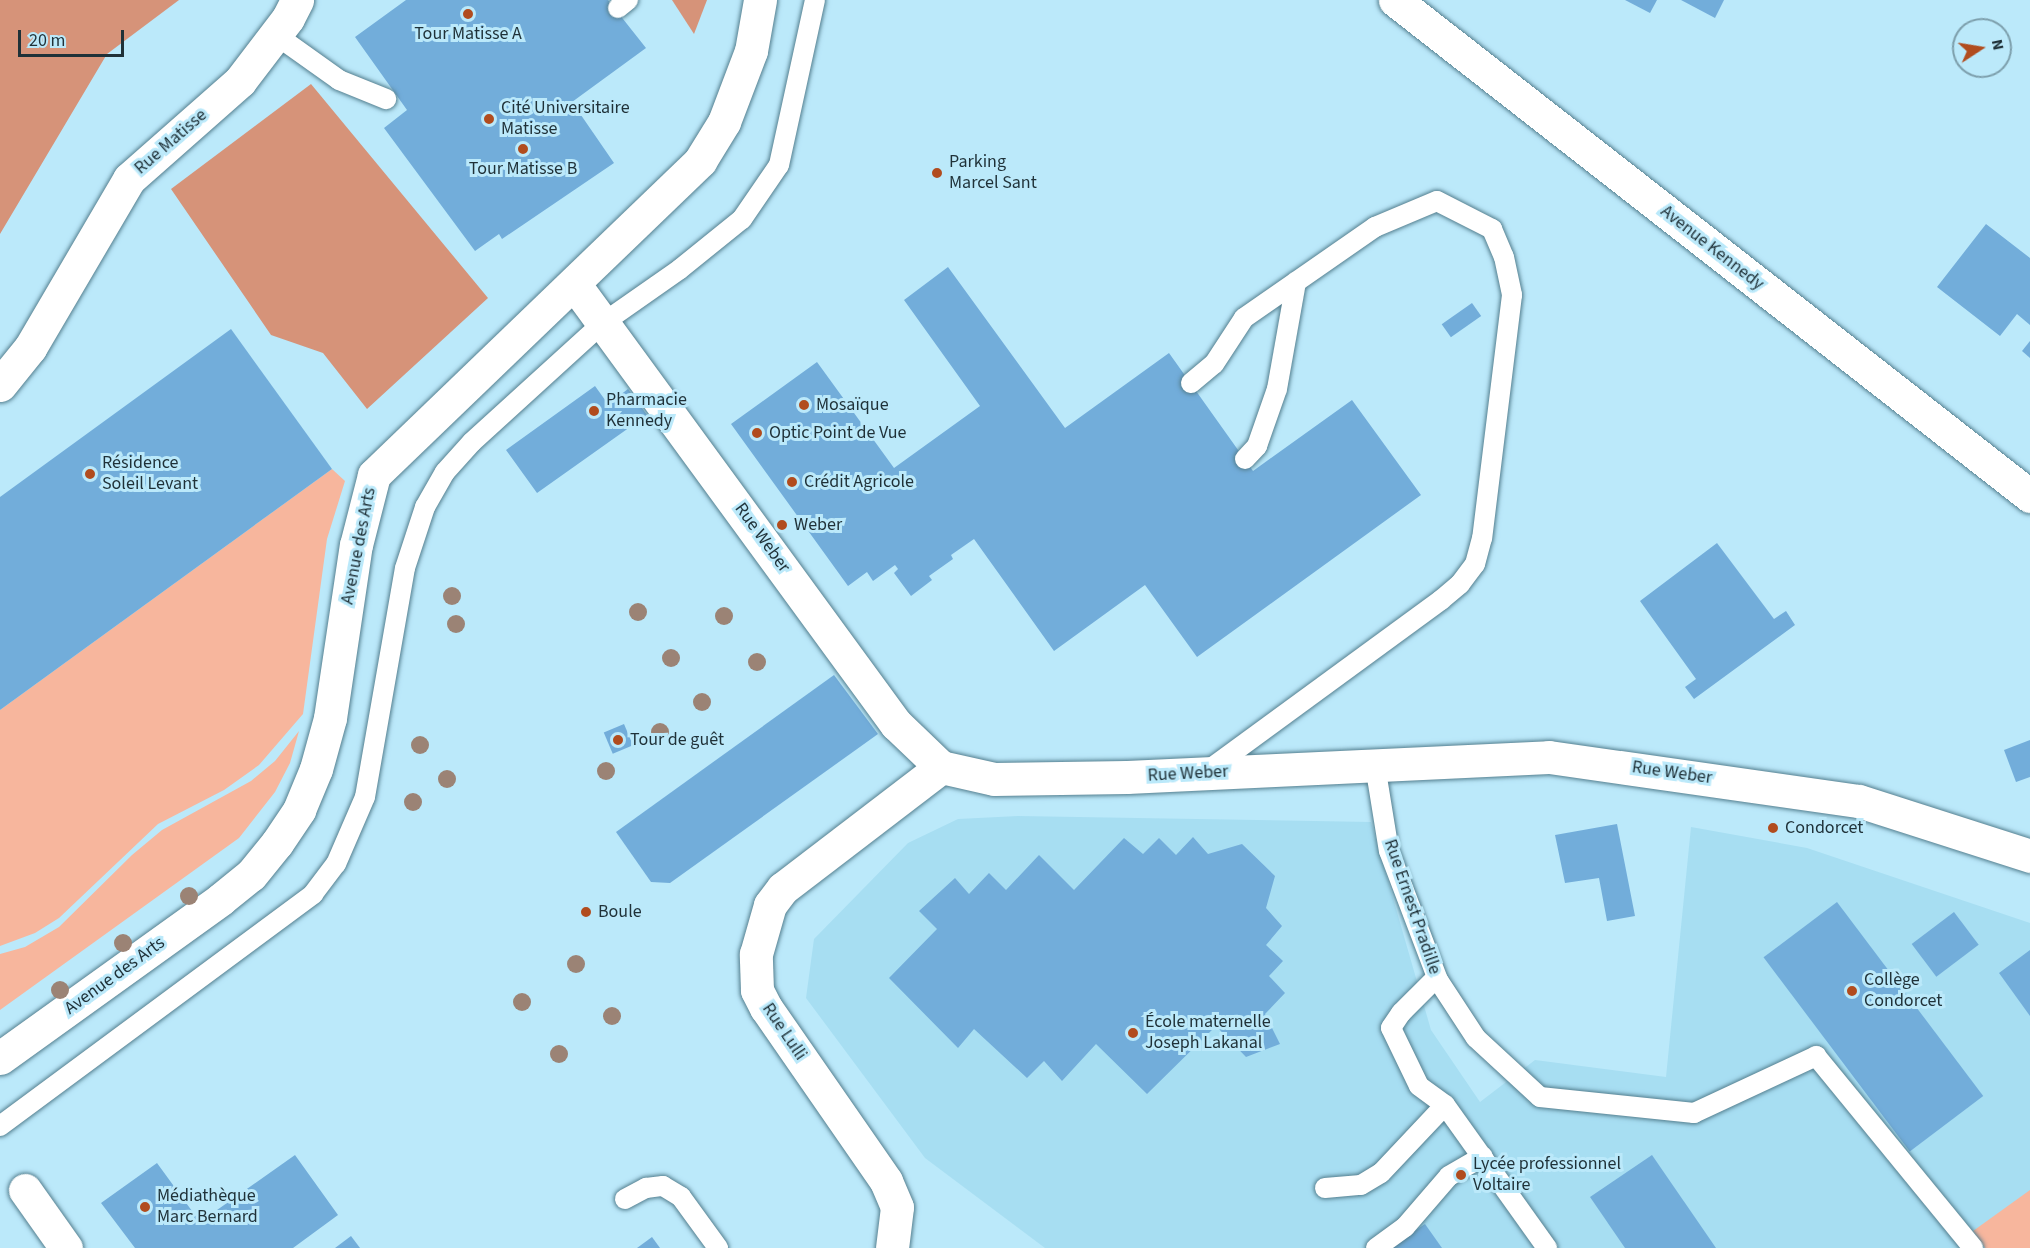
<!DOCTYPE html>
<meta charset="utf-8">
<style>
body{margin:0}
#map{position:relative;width:2030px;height:1248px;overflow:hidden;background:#bbe9fa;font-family:"Source Sans 3",sans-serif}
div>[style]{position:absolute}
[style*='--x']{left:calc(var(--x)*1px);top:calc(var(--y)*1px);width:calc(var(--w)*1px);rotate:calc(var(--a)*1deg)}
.built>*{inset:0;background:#a7def2}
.green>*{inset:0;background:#f7b69d}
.forest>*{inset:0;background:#d69379}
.building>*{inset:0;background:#72adda;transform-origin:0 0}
.roads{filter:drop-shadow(0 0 2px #547f8f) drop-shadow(0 0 2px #547f8f)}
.lane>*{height:20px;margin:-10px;padding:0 10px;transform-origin:10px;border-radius:10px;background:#fff}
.street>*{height:33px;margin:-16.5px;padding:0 16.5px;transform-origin:16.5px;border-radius:16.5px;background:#fff}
.secondary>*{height:33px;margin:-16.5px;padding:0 16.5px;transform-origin:16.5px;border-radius:16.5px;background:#fff}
.trees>*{width:18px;height:18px;margin:-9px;border-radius:50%;background:#9b8375}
.dots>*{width:16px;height:16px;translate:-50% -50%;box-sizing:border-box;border:3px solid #bbe9fa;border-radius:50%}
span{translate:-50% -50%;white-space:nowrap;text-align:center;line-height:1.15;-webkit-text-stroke:6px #bbe9fa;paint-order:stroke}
.poi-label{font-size:18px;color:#1f3138}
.left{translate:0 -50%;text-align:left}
.street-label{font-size:18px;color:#1f3138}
.north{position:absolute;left:1952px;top:18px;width:60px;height:60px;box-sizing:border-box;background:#bbe9fa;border:2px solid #7d9fac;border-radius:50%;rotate:78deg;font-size:16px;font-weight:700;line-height:24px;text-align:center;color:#1f3138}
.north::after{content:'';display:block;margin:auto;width:21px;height:27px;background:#b14c1e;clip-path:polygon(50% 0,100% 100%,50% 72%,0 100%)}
.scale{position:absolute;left:18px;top:30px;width:106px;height:27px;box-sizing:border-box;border:3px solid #1f3138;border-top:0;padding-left:8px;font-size:18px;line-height:21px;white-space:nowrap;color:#1f3138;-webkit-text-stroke:4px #bbe9fa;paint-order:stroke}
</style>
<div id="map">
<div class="built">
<div style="clip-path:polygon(1018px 816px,1371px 822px,1431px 1030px,1480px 1102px,1535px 1060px,1666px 1077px,1691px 827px,1807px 848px,2030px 923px,2030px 1248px,1045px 1248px,925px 1158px,806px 998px,814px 939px,908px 843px,958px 819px)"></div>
</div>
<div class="green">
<div style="clip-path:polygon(332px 469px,345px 481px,327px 539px,303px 714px,259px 765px,224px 790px,158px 824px,59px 918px,35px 933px,0 946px,0 710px)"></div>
<div style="clip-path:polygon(299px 731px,290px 763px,275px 792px,239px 838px,0 1010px,0 954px,25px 947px,59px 927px,132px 855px,162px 830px,251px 781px,275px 761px)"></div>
<div style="clip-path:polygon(2030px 1190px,2030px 1248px,1985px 1248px,1973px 1231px)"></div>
</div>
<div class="forest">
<div style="clip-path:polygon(0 0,179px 0,107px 54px,0 234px)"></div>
<div style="clip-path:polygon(672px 0,707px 0,694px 34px)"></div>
<div style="clip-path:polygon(311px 84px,488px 298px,367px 409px,323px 353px,271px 335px,171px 189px)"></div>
</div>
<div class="building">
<div style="clip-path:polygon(406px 0,608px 0,646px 48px,572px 102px,614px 163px,502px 239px,499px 234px,475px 251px,384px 128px,407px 110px,355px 37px)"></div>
<div style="clip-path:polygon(1625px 0,1657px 0,1650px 13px)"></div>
<div style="clip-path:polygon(1681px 0,1724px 0,1715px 18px)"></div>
<div style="clip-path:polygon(1986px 224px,2030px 258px,2030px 325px,2017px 314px,2000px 336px,1937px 287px)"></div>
<div style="clip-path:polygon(948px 267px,1065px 428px,1169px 353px,1253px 471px,1352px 400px,1421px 495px,1197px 657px,1145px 585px,1054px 651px,974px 539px,951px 555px,953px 559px,929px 576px,932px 580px,911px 596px,894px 573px,898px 569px,895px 565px,873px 581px,867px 572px,848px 586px,731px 424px,817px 362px,894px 468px,980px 406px,904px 300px)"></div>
<div style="left:1472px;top:303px;width:16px;height:37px;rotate:55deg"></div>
<div style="clip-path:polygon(231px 329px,332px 469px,0 710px,0 497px)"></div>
<div style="clip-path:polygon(2030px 341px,2030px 358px,2022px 351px)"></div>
<div style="clip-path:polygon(595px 386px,608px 404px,628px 389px,647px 415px,537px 493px,506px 450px)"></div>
<div style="clip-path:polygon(1717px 543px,1774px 619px,1786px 611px,1795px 625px,1694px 699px,1685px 687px,1696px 679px,1640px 601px)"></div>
<div style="clip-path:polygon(834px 675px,878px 734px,670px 883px,651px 882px,616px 832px)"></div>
<div style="left:624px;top:724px;width:23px;height:22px;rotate:67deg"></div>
<div style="clip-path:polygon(2030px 740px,2030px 777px,2016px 782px,2004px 750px)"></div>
<div style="clip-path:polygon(1617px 824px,1635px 916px,1607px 921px,1599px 878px,1565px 883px,1555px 835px)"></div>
<div style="clip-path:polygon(1193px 837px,1208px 854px,1242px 844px,1275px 876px,1266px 908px,1282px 926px,1266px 945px,1283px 961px,1269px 976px,1285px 993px,1265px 1014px,1280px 1044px,1246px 1057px,1216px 1026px,1147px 1094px,1096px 1044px,1062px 1081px,1044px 1061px,1027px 1078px,974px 1029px,958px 1048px,889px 978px,937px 929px,919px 911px,955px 878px,969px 894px,989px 873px,1006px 890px,1039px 855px,1074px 890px,1124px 838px,1143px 854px,1159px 838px,1176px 855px)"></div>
<div style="left:1837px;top:902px;width:243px;height:92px;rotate:53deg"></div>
<div style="left:1954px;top:912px;width:41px;height:53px;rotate:53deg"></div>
<div style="clip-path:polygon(2030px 950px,2030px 1016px,1999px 973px)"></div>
<div style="clip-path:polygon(295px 1155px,338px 1215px,293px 1248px,135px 1248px,101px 1203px,157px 1163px,200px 1222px)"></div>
<div style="clip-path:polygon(1652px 1155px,1716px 1248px,1625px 1248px,1590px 1197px)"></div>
<div style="clip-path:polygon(1425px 1224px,1442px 1248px,1390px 1248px)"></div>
<div style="clip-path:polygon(351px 1236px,360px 1248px,335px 1248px)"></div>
<div style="clip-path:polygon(652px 1237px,660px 1248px,637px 1248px)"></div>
</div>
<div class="roads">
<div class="lane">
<div style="--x:618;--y:8;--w:13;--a:-39"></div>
<div style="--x:276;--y:35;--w:77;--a:35.5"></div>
<div style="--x:339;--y:80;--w:51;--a:22"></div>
<div style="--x:1191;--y:383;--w:30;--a:-40"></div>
<div style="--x:1214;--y:364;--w:55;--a:-56.9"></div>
<div style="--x:1244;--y:318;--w:160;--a:-34.8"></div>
<div style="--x:1375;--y:227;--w:67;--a:-22.8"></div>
<div style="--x:1437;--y:201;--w:62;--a:27"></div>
<div style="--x:1492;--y:229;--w:30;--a:67"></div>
<div style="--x:1504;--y:257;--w:39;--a:78"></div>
<div style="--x:1512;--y:295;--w:245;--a:97"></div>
<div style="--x:1482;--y:538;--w:27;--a:105"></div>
<div style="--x:1475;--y:564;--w:25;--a:127"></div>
<div style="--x:1460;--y:584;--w:25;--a:140"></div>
<div style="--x:1441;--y:600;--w:290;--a:143.8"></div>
<div style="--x:1245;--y:459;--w:18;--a:-47"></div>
<div style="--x:1257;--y:446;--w:60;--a:-70.7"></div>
<div style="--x:1277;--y:389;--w:109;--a:-79.9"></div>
<div style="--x:1375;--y:765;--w:87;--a:80.8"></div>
<div style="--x:1389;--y:851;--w:138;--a:69.2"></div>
<div style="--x:1438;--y:980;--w:69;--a:56.8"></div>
<div style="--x:1476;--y:1038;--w:87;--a:42.7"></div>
<div style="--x:1540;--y:1097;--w:155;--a:5.9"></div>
<div style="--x:1694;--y:1113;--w:135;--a:-25"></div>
<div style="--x:1816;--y:1056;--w:248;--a:50.7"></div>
<div style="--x:1436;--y:978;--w:49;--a:135"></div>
<div style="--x:1401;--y:1013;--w:18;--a:124"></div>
<div style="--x:1391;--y:1028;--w:64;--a:64.2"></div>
<div style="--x:1419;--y:1086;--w:32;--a:36"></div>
<div style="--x:1445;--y:1105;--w:176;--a:54.5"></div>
<div style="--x:0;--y:1126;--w:390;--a:-36.5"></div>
<div style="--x:313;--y:894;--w:38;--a:-53"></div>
<div style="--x:336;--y:864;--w:73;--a:-66.6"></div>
<div style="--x:365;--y:797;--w:232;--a:-80.1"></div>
<div style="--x:405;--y:568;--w:64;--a:-71.8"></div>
<div style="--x:425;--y:507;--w:40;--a:-60.3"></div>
<div style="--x:445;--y:472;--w:40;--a:-48"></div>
<div style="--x:472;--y:442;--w:177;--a:-42.3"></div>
<div style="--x:603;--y:323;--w:94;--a:-35"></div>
<div style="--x:680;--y:269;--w:80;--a:-38.9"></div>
<div style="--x:742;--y:219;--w:65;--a:-55.6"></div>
<div style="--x:779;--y:165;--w:169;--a:-77.7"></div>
<div style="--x:1325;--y:1188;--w:36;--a:-5"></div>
<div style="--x:1361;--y:1185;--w:23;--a:-31"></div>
<div style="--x:1381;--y:1173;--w:93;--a:-46.7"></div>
<div style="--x:625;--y:1199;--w:24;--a:-28"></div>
<div style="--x:646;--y:1188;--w:17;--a:-7"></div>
<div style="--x:663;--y:1186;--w:21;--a:31"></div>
<div style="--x:681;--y:1197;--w:63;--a:54"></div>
<div style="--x:1376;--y:1248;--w:36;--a:-36"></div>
<div style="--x:1405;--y:1227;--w:67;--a:-49.2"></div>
<div style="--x:1449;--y:1176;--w:39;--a:-30"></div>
</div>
<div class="street">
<div style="--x:575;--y:285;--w:544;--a:53.83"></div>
<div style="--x:896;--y:724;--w:62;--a:43.7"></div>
<div style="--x:941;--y:767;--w:54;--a:12.8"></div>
<div style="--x:994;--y:779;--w:133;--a:-0.9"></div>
<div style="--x:1127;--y:777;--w:422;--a:-2.7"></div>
<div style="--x:1549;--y:757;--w:313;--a:8.1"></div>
<div style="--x:1859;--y:801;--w:180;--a:17.8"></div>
<div style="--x:0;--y:385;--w:48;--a:-51"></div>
<div style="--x:30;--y:348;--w:196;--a:-59.6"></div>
<div style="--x:129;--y:179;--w:148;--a:-41.4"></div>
<div style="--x:240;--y:81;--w:79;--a:-52.7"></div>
<div style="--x:288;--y:18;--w:20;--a:-63"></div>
<div style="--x:0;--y:1058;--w:272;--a:-35.7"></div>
<div style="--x:221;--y:899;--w:38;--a:-39"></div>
<div style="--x:251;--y:875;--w:41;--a:-50.9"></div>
<div style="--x:277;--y:843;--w:40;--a:-56"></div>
<div style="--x:299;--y:810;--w:44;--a:-67.5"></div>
<div style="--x:316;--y:769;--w:53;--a:-74.6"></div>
<div style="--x:330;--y:718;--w:175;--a:-81.5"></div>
<div style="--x:356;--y:545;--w:72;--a:-75.6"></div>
<div style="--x:374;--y:475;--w:453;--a:-43.9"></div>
<div style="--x:700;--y:161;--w:46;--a:-58.4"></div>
<div style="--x:724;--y:122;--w:76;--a:-69.2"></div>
<div style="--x:751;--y:51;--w:52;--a:-80"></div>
<div style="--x:25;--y:1190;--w:71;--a:54.7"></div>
<div style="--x:892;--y:1248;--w:41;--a:-83"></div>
<div style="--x:897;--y:1207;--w:28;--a:-113"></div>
<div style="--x:886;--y:1181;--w:211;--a:-124.7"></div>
<div style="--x:766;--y:1008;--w:20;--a:-117"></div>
<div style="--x:757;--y:990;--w:36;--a:-92"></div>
<div style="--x:756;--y:954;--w:51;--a:-74.1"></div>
<div style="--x:770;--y:905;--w:21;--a:-53"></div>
<div style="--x:783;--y:888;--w:199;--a:-37.4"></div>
</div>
<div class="secondary">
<div style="--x:1395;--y:0;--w:806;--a:37.99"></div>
</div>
</div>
<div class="trees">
<div style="left:452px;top:596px"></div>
<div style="left:638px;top:612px"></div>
<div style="left:724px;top:616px"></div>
<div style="left:456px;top:624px"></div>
<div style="left:671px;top:658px"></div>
<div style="left:757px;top:662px"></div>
<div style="left:702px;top:702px"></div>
<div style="left:660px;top:732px"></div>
<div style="left:420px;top:745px"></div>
<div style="left:606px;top:771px"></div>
<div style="left:447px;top:779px"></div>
<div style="left:413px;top:802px"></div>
<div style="left:189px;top:896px"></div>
<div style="left:123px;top:943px"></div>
<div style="left:576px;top:964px"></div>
<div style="left:60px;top:990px"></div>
<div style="left:522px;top:1002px"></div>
<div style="left:612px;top:1016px"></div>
<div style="left:559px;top:1054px"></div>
</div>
<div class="dots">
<div style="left:468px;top:14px;background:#b14c1e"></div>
<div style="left:489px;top:119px;background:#b14c1e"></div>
<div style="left:523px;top:149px;background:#b14c1e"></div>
<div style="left:937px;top:173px;background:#b14c1e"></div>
<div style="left:804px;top:405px;background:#b14c1e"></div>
<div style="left:594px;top:411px;background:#b14c1e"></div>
<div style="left:757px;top:433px;background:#b14c1e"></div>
<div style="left:90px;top:474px;background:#b14c1e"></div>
<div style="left:792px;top:482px;background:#b14c1e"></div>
<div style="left:782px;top:525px;background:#b14c1e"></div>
<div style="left:618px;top:740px;background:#b14c1e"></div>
<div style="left:1773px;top:828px;background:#b14c1e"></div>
<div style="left:586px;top:912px;background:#b14c1e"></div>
<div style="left:1852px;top:991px;background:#b14c1e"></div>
<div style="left:1133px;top:1033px;background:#b14c1e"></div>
<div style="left:1461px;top:1175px;background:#b14c1e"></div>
<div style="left:145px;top:1207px;background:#b14c1e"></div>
</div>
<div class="poi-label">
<span style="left:468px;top:34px">Tour Matisse A</span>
<span class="left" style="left:501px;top:119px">Cité Universitaire<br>Matisse</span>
<span class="left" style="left:949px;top:173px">Parking<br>Marcel Sant</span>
<span style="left:523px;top:169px">Tour Matisse B</span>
<span class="left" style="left:606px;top:411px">Pharmacie<br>Kennedy</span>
<span class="left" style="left:816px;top:405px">Mosaïque</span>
<span class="left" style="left:769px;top:433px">Optic Point de Vue</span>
<span class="left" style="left:102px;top:474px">Résidence<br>Soleil Levant</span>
<span class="left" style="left:804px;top:482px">Crédit Agricole</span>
<span class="left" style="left:794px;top:525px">Weber</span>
<span class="left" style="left:630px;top:740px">Tour de guêt</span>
<span class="left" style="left:1785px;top:828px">Condorcet</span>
<span class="left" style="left:598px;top:912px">Boule</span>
<span class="left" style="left:1864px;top:991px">Collège<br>Condorcet</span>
<span class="left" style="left:1145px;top:1033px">École maternelle<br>Joseph Lakanal</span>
<span class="left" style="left:1473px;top:1175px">Lycée professionnel<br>Voltaire</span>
<span class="left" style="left:157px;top:1207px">Médiathèque<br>Marc Bernard</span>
</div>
<div class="street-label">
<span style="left:171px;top:142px;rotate:-41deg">Rue Matisse</span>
<span style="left:1712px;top:248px;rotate:38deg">Avenue Kennedy</span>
<span style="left:762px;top:538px;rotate:54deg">Rue Weber</span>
<span style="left:359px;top:546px;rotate:-79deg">Avenue des Arts</span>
<span style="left:1672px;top:773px;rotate:8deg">Rue Weber</span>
<span style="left:1188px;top:774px;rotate:-3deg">Rue Weber</span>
<span style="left:1412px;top:907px;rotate:71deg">Rue Ernest Pradille</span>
<span style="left:115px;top:976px;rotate:-36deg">Avenue des Arts</span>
<span style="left:784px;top:1032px;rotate:56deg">Rue Lulli</span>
</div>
<div class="north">N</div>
<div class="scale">20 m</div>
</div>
